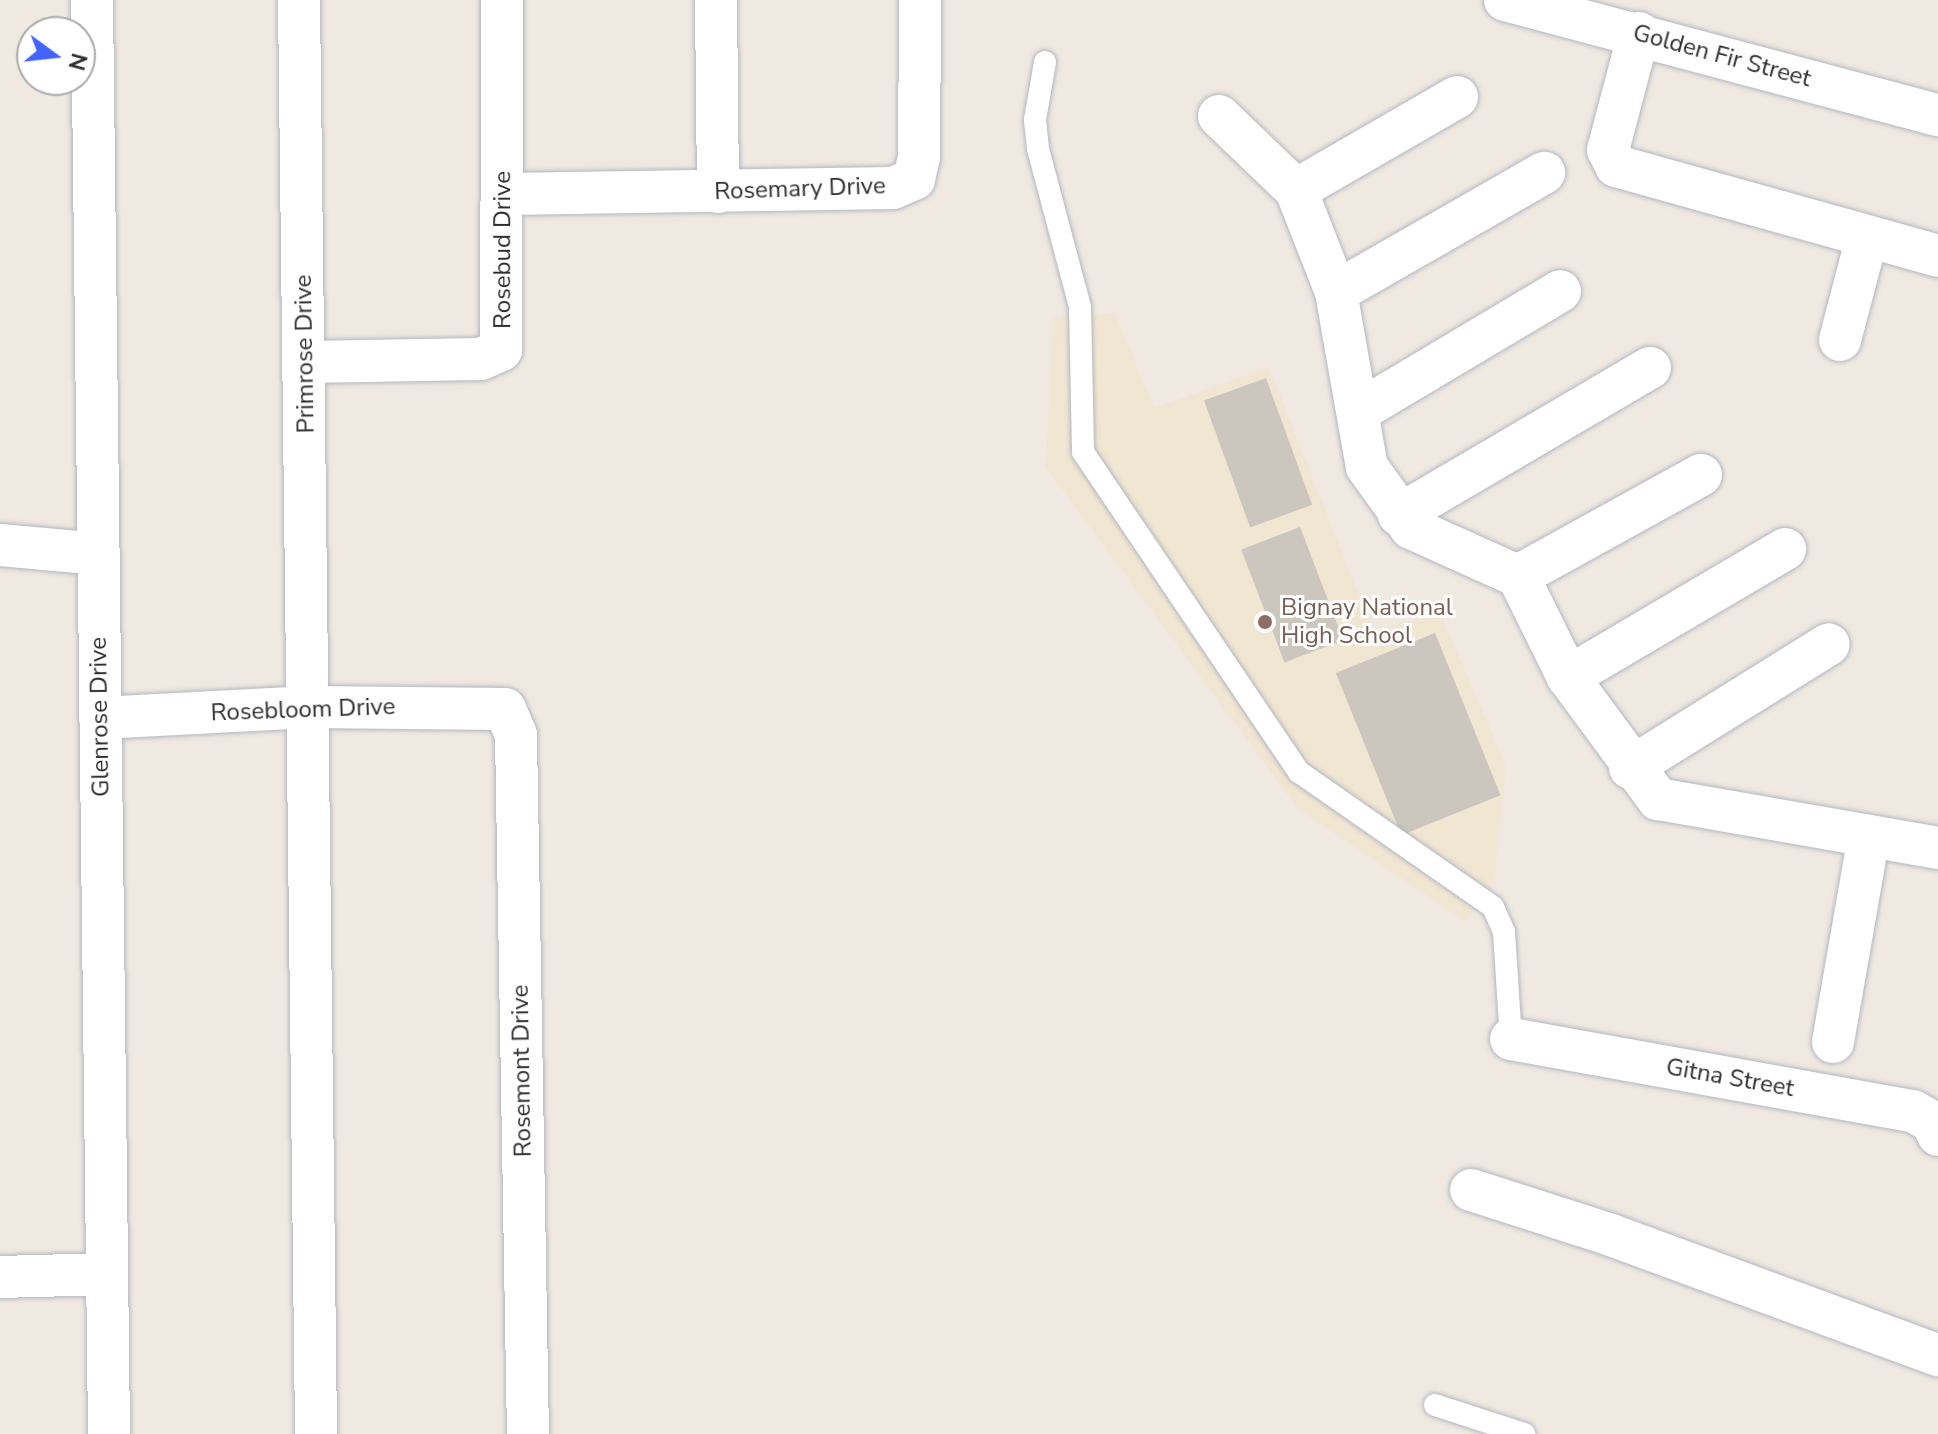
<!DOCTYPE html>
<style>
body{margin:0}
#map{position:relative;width:1938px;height:1434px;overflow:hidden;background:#efe9e1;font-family:"Nunito Sans",sans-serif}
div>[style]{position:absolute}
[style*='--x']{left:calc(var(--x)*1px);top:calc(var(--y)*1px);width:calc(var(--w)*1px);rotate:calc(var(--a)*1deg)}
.education>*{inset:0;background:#f0e6d1}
.building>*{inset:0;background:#cbc7bf;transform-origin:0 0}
.roads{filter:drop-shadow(0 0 2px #b4b7c1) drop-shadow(0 0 2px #b4b7c1)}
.lane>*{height:22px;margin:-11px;padding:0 11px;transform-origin:11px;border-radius:11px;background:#fff}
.street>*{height:42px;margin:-21px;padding:0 21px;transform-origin:21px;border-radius:21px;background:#fff}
.dots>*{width:22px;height:22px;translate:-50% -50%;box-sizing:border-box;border:4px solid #fff;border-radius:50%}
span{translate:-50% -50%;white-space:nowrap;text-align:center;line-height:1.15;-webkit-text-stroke:6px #fff;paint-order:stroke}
.street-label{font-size:24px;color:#2e2e2e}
.education-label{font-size:24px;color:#785e54}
.left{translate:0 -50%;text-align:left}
.north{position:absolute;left:16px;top:16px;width:80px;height:80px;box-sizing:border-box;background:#fff;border:2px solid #ababab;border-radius:50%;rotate:105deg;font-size:22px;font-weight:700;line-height:32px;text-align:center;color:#2e2e2e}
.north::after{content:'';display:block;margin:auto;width:28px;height:36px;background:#4264fb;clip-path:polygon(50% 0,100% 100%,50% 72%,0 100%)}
</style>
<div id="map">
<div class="education">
<div style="clip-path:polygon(1115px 313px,1154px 408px,1269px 367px,1373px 631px,1440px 613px,1506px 765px,1494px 883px,1465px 921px,1298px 809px,1046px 467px,1053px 317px)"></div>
</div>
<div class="building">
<div style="left:1266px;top:378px;width:135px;height:66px;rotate:70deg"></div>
<div style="left:1300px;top:527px;width:121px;height:63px;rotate:69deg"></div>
<div style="left:1435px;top:633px;width:175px;height:107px;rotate:68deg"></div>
</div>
<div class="roads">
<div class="lane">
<div style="--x:1045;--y:62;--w:59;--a:99.8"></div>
<div style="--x:1035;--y:120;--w:29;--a:84"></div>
<div style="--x:1038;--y:149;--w:163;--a:75.1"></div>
<div style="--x:1080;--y:307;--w:145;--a:88.8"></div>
<div style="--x:1083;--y:452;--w:386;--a:56"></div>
<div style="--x:1299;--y:772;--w:236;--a:34.8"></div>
<div style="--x:1493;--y:907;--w:27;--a:66"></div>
<div style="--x:1504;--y:932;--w:107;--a:86.3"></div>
<div style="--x:1435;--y:1405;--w:94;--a:18"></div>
</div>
<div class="street">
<div style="--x:92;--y:0;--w:1434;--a:89.32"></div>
<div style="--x:299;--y:0;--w:1434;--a:89.32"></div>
<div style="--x:716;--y:0;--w:192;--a:89.4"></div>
<div style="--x:1505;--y:0;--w:448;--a:14.9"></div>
<div style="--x:1639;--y:33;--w:121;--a:104.8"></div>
<div style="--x:1608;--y:150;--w:18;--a:63"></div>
<div style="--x:1616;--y:166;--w:334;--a:15.6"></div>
<div style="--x:1219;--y:116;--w:107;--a:43.9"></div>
<div style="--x:1296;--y:190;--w:110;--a:68.6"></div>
<div style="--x:1336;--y:292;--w:178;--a:80"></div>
<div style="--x:1367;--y:467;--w:75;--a:54.2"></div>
<div style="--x:1411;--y:528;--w:117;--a:24.2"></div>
<div style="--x:1518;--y:576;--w:113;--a:63.7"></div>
<div style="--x:1568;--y:677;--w:152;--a:53.6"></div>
<div style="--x:1658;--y:799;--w:284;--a:9.9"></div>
<div style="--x:1296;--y:190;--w:186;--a:-30"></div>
<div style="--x:504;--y:194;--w:389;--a:-0.9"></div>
<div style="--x:893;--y:188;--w:23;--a:-23"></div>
<div style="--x:914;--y:179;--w:23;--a:-77"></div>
<div style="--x:919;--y:157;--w:157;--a:-89.6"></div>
<div style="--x:1336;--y:292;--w:240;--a:-29.8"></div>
<div style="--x:1840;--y:340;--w:106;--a:-75.3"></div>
<div style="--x:305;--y:362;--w:176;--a:-1"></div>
<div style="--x:481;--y:359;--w:22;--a:-24"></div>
<div style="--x:501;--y:350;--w:350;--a:-89.8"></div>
<div style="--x:1359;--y:411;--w:234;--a:-30.8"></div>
<div style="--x:1399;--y:515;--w:291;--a:-30.4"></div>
<div style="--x:0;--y:545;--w:98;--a:5.2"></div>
<div style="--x:1518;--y:576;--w:209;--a:-28.9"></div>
<div style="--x:1568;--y:677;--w:252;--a:-30.5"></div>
<div style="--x:100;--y:718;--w:210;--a:-3"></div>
<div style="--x:310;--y:707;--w:195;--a:0.6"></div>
<div style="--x:505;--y:709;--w:28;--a:67"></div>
<div style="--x:516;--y:735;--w:699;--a:89.02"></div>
<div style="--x:1630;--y:768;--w:234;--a:-31.9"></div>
<div style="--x:1511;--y:1039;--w:408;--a:10.2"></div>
<div style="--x:1913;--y:1111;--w:22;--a:30"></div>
<div style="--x:1932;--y:1122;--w:14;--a:65"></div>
<div style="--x:1833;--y:1042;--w:209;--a:-80.1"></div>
<div style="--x:1471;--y:1190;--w:147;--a:17.8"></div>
<div style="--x:1611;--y:1235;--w:348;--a:20.2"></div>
<div style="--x:0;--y:1277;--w:107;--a:-1.6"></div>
</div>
</div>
<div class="dots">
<div style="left:1265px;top:622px;background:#8d6e63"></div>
</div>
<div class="street-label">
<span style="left:1722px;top:56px;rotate:15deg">Golden Fir Street</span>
<span style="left:800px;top:189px;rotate:-2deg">Rosemary Drive</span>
<span style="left:503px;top:250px;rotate:-90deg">Rosebud Drive</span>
<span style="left:305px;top:354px;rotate:-91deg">Primrose Drive</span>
<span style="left:303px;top:710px;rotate:-2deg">Rosebloom Drive</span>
<span style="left:100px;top:717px;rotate:-91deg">Glenrose Drive</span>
<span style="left:522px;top:1071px;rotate:-91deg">Rosemont Drive</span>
<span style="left:1730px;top:1078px;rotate:10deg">Gitna Street</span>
</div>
<div class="education-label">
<span class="left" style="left:1281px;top:622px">Bignay National<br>High School</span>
</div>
<div class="north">N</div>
</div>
